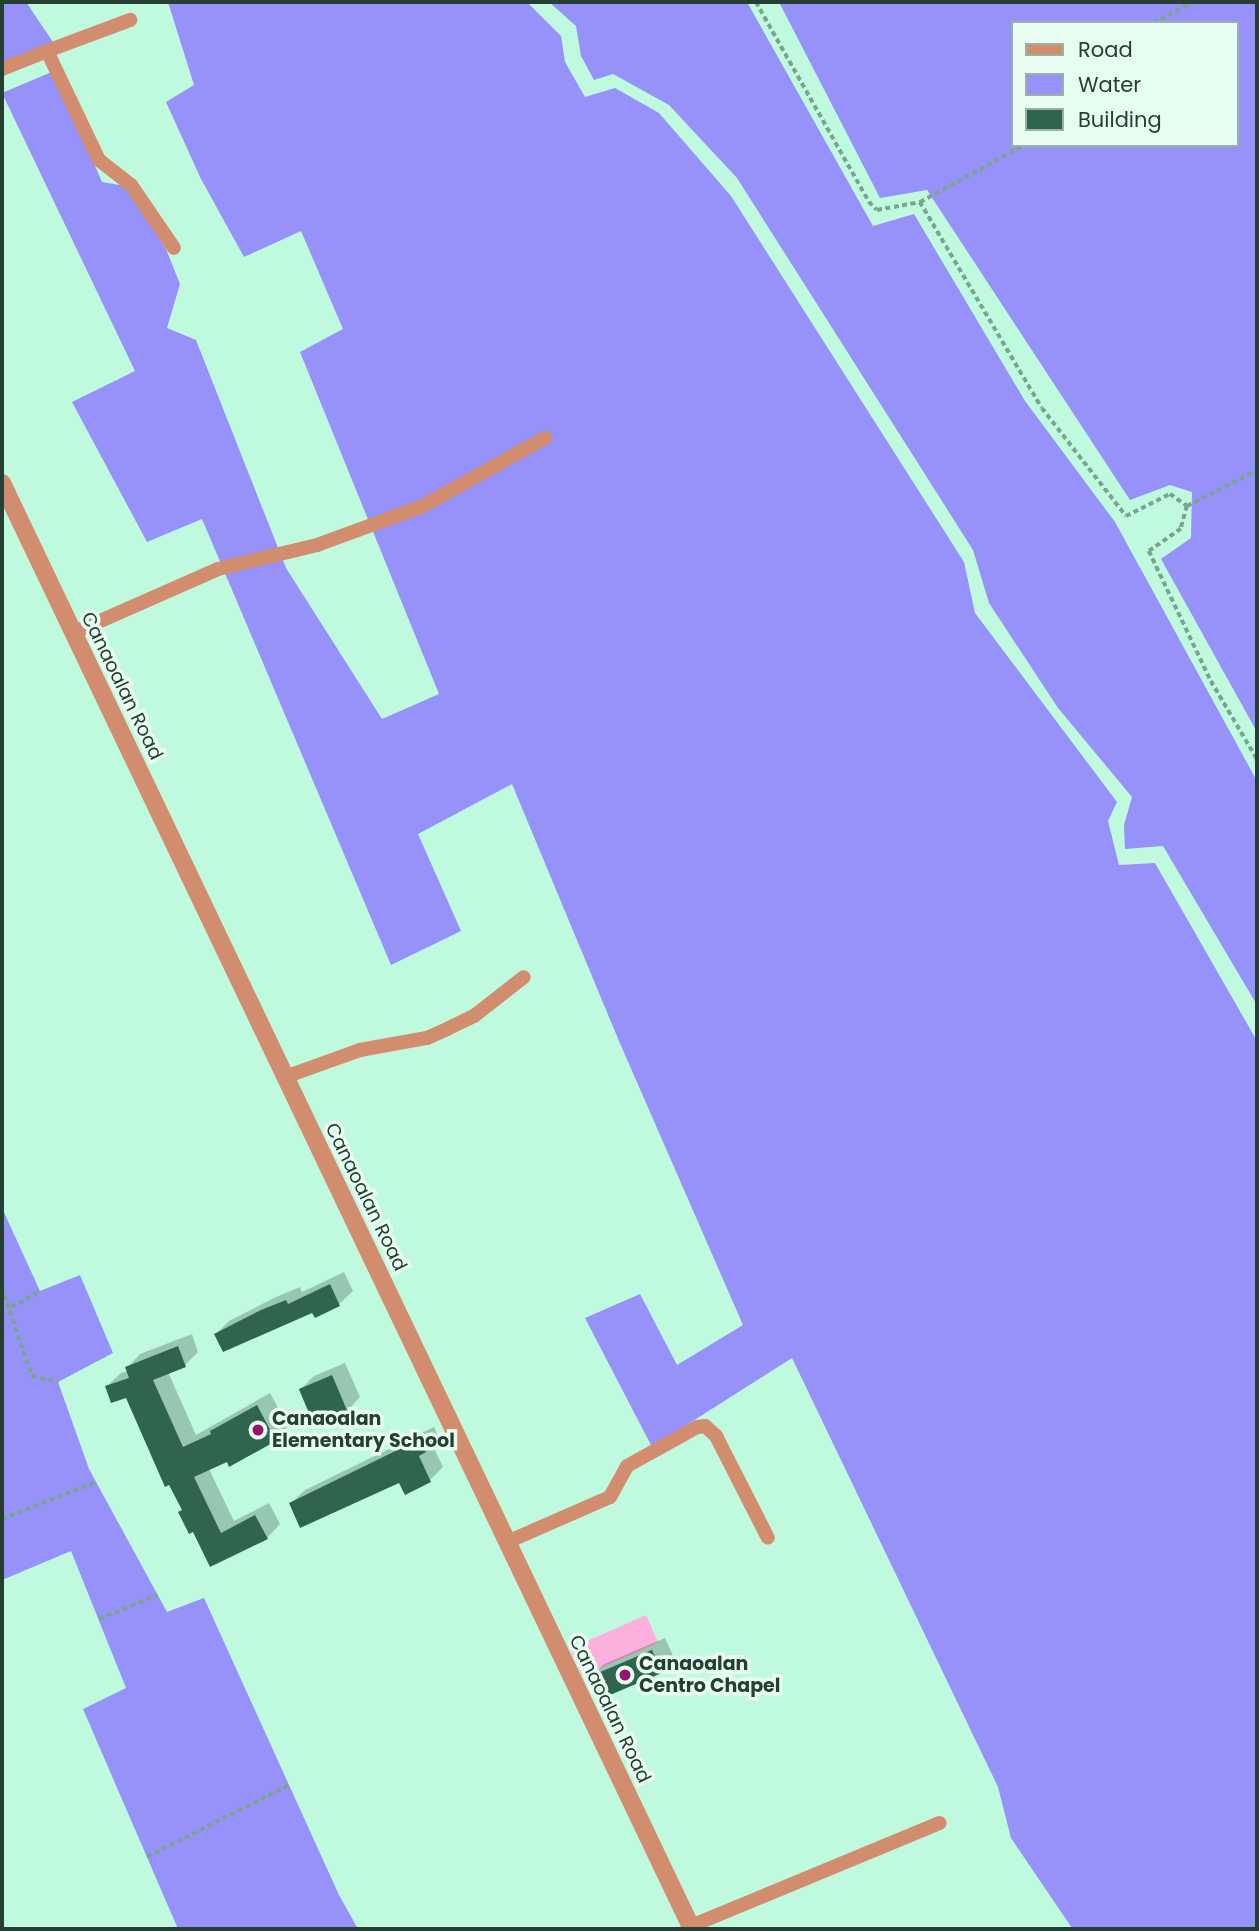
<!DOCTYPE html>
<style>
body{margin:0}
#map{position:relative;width:1259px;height:1931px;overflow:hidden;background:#bff9de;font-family:Poppins,sans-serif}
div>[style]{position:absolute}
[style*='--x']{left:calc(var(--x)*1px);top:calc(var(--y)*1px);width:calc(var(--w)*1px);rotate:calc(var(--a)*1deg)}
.green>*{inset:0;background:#feb0dd;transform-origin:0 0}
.water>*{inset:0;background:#9791fa}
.shadow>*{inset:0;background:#0003}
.building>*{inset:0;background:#2f654e;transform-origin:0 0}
.path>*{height:3.5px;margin-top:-1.75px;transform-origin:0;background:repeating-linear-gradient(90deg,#7aa491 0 5px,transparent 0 8.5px)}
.minor>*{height:14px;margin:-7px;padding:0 7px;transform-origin:7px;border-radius:7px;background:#d28d6f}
.tertiary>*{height:18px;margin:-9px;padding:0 9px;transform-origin:9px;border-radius:9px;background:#d28d6f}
.dots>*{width:19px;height:19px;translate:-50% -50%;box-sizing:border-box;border:4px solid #e7fdf2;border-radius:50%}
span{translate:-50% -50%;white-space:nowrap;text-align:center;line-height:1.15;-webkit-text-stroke:7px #e7fdf2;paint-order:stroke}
.street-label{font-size:19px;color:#273e34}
.poi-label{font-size:19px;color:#273e34;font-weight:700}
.left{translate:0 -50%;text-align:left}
.frame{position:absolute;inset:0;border:4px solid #273e34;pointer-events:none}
.legend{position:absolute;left:1011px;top:21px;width:228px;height:126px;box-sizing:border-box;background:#e7fdf2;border:2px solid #9ab1a6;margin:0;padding:9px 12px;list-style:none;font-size:21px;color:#273e34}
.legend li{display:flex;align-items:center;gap:14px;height:35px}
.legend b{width:35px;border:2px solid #9ab1a6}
</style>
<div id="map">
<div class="green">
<div style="left:646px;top:1615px;width:30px;height:83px;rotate:66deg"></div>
</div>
<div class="water">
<div style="clip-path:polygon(2px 2px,26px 2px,55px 45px,2px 69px)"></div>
<div style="clip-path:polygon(168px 2px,527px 2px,561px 36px,565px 62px,585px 97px,615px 88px,659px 113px,731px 196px,964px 562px,975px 613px,1117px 802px,1108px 821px,1119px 865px,1155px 863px,1257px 1041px,1257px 1929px,1069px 1929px,1072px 1928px,1011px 1838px,998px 1787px,792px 1358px,652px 1447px,585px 1318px,640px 1294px,677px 1365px,743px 1325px,619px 1041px,512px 784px,418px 834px,461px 931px,391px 965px,202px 519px,147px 542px,72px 402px,135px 371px,2px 93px,54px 71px,102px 182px,126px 186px,166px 249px,180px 284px,167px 328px,196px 340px,286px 568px,382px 719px,439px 694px,300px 352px,343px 329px,301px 231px,244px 257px,201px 179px,166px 102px,194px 85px)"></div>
<div style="clip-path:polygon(549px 2px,747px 2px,873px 226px,914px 214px,1025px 401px,1115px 522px,1257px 781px,1257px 1005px,1163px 846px,1125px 849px,1124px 825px,1132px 797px,1058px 708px,989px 603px,973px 550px,737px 178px,669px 105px,613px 74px,594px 80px,581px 56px,576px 26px)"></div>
<div style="clip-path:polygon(evenodd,779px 2px,1257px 2px,1257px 732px,1161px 559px,1191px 538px,1192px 492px,1170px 485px,1130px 500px,927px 190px,880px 198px,779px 2px,1012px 23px,1236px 23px,1236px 145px,1012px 145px,1012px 23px)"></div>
<div style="clip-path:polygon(2px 1208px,40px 1291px,80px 1275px,113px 1353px,58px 1382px,89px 1469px,167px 1612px,204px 1598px,339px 1895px,358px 1929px,178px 1929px,83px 1709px,126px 1688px,71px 1551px,2px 1580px)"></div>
</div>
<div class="shadow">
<div style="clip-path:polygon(344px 1272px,353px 1291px,339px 1304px,316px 1316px,313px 1311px,216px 1334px,229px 1321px,276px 1297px,300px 1287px,302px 1292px)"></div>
<div style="clip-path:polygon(192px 1334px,198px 1352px,185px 1365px,168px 1372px,196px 1435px,270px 1393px,288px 1426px,275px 1439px,209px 1469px,234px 1521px,269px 1503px,280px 1524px,267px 1538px,210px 1565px,127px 1396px,107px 1386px,121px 1373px,128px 1371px,127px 1368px,140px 1354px)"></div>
<div style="clip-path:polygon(345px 1363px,360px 1397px,347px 1411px,301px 1389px,314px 1376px)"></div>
<div style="clip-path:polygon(434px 1427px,439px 1438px,432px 1444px,443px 1467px,430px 1480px,400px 1481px,291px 1503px,305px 1490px)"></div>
<div style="clip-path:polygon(665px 1638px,674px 1658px,661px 1671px,591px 1677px,604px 1664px)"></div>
</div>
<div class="building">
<div style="clip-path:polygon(330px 1284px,340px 1306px,315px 1318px,312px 1313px,223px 1352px,214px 1334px,261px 1310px,286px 1300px,288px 1304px)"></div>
<div style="clip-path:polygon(178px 1346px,186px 1367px,153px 1380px,183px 1447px,211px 1434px,210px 1431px,257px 1405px,276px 1441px,229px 1467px,227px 1462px,194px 1477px,221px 1533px,255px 1515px,268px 1539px,210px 1567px,193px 1532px,189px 1534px,178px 1512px,182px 1510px,169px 1485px,165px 1487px,126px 1398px,111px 1403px,105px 1386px,129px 1378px,125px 1367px)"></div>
<div style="left:332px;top:1375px;width:40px;height:36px;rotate:67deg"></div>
<div style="clip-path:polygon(420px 1439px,426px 1452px,419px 1456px,431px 1482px,405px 1495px,399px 1483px,300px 1528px,289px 1503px)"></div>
<div style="left:652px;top:1650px;width:25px;height:69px;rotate:67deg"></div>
</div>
<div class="path">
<div style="--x:756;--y:2;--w:230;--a:60.5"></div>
<div style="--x:869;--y:202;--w:11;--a:45"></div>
<div style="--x:877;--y:210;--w:44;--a:-10.5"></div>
<div style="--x:920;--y:202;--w:239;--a:59.4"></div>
<div style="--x:1042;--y:408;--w:137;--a:52.1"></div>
<div style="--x:1126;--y:516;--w:49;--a:-26.6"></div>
<div style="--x:1170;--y:494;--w:21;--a:35"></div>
<div style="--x:1187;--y:506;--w:24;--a:105"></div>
<div style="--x:1181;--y:529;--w:39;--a:145"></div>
<div style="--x:1149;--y:551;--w:144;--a:64.5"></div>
<div style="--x:1211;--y:681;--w:91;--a:59.5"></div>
<div style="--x:1153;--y:23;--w:45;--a:-27.7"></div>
<div style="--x:920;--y:202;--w:119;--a:-28.7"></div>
<div style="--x:1187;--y:506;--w:79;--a:-27.2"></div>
<div style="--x:2;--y:1287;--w:94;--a:71.4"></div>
<div style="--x:32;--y:1376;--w:27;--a:13"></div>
<div style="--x:11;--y:1307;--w:33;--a:-29"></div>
<div style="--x:2;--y:1519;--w:101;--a:-21.5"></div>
<div style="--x:99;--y:1619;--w:63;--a:-22.5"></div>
<div style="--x:147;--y:1857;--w:159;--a:-26.9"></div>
</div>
<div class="minor">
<div style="--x:47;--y:51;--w:89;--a:-20.5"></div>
<div style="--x:2;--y:69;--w:48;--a:-21.8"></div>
<div style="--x:47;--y:51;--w:121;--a:64.5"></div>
<div style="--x:99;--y:160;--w:41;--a:38"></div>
<div style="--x:131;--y:185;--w:76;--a:55.7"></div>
<div style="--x:73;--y:633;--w:158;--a:-23.8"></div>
<div style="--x:218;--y:569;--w:102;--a:-13.6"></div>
<div style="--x:317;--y:545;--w:111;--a:-20.1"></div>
<div style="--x:421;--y:507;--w:142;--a:-29.1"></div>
<div style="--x:285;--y:1077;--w:80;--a:-19.8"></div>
<div style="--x:360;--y:1050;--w:68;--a:-10.2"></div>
<div style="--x:427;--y:1038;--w:22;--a:-24"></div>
<div style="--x:447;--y:1029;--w:30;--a:-26"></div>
<div style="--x:474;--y:1016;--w:63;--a:-38"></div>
<div style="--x:507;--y:1542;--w:112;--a:-23.6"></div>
<div style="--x:610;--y:1497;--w:35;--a:-61"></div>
<div style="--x:627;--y:1466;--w:80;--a:-29.1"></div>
<div style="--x:697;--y:1427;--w:8;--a:-7"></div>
<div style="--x:705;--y:1426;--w:15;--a:42"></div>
<div style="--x:716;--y:1436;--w:114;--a:63"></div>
<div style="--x:691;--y:1926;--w:269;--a:-22.5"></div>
</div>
<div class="tertiary">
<div style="--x:2;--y:483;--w:1602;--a:64.49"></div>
</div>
<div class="dots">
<div style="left:258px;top:1430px;background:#95156e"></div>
<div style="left:625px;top:1675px;background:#95156e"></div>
</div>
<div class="street-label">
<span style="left:122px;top:686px;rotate:64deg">Canaoalan Road</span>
<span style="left:366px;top:1197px;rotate:64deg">Canaoalan Road</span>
<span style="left:610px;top:1709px;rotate:64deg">Canaoalan Road</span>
</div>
<div class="poi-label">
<span class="left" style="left:272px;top:1430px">Canaoalan<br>Elementary School</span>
<span class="left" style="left:639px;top:1675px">Canaoalan<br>Centro Chapel</span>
</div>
<div class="frame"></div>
<ul class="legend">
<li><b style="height:9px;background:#d28d6f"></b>Road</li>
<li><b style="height:19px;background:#9791fa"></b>Water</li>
<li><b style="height:19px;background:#2f654e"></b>Building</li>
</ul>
</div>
